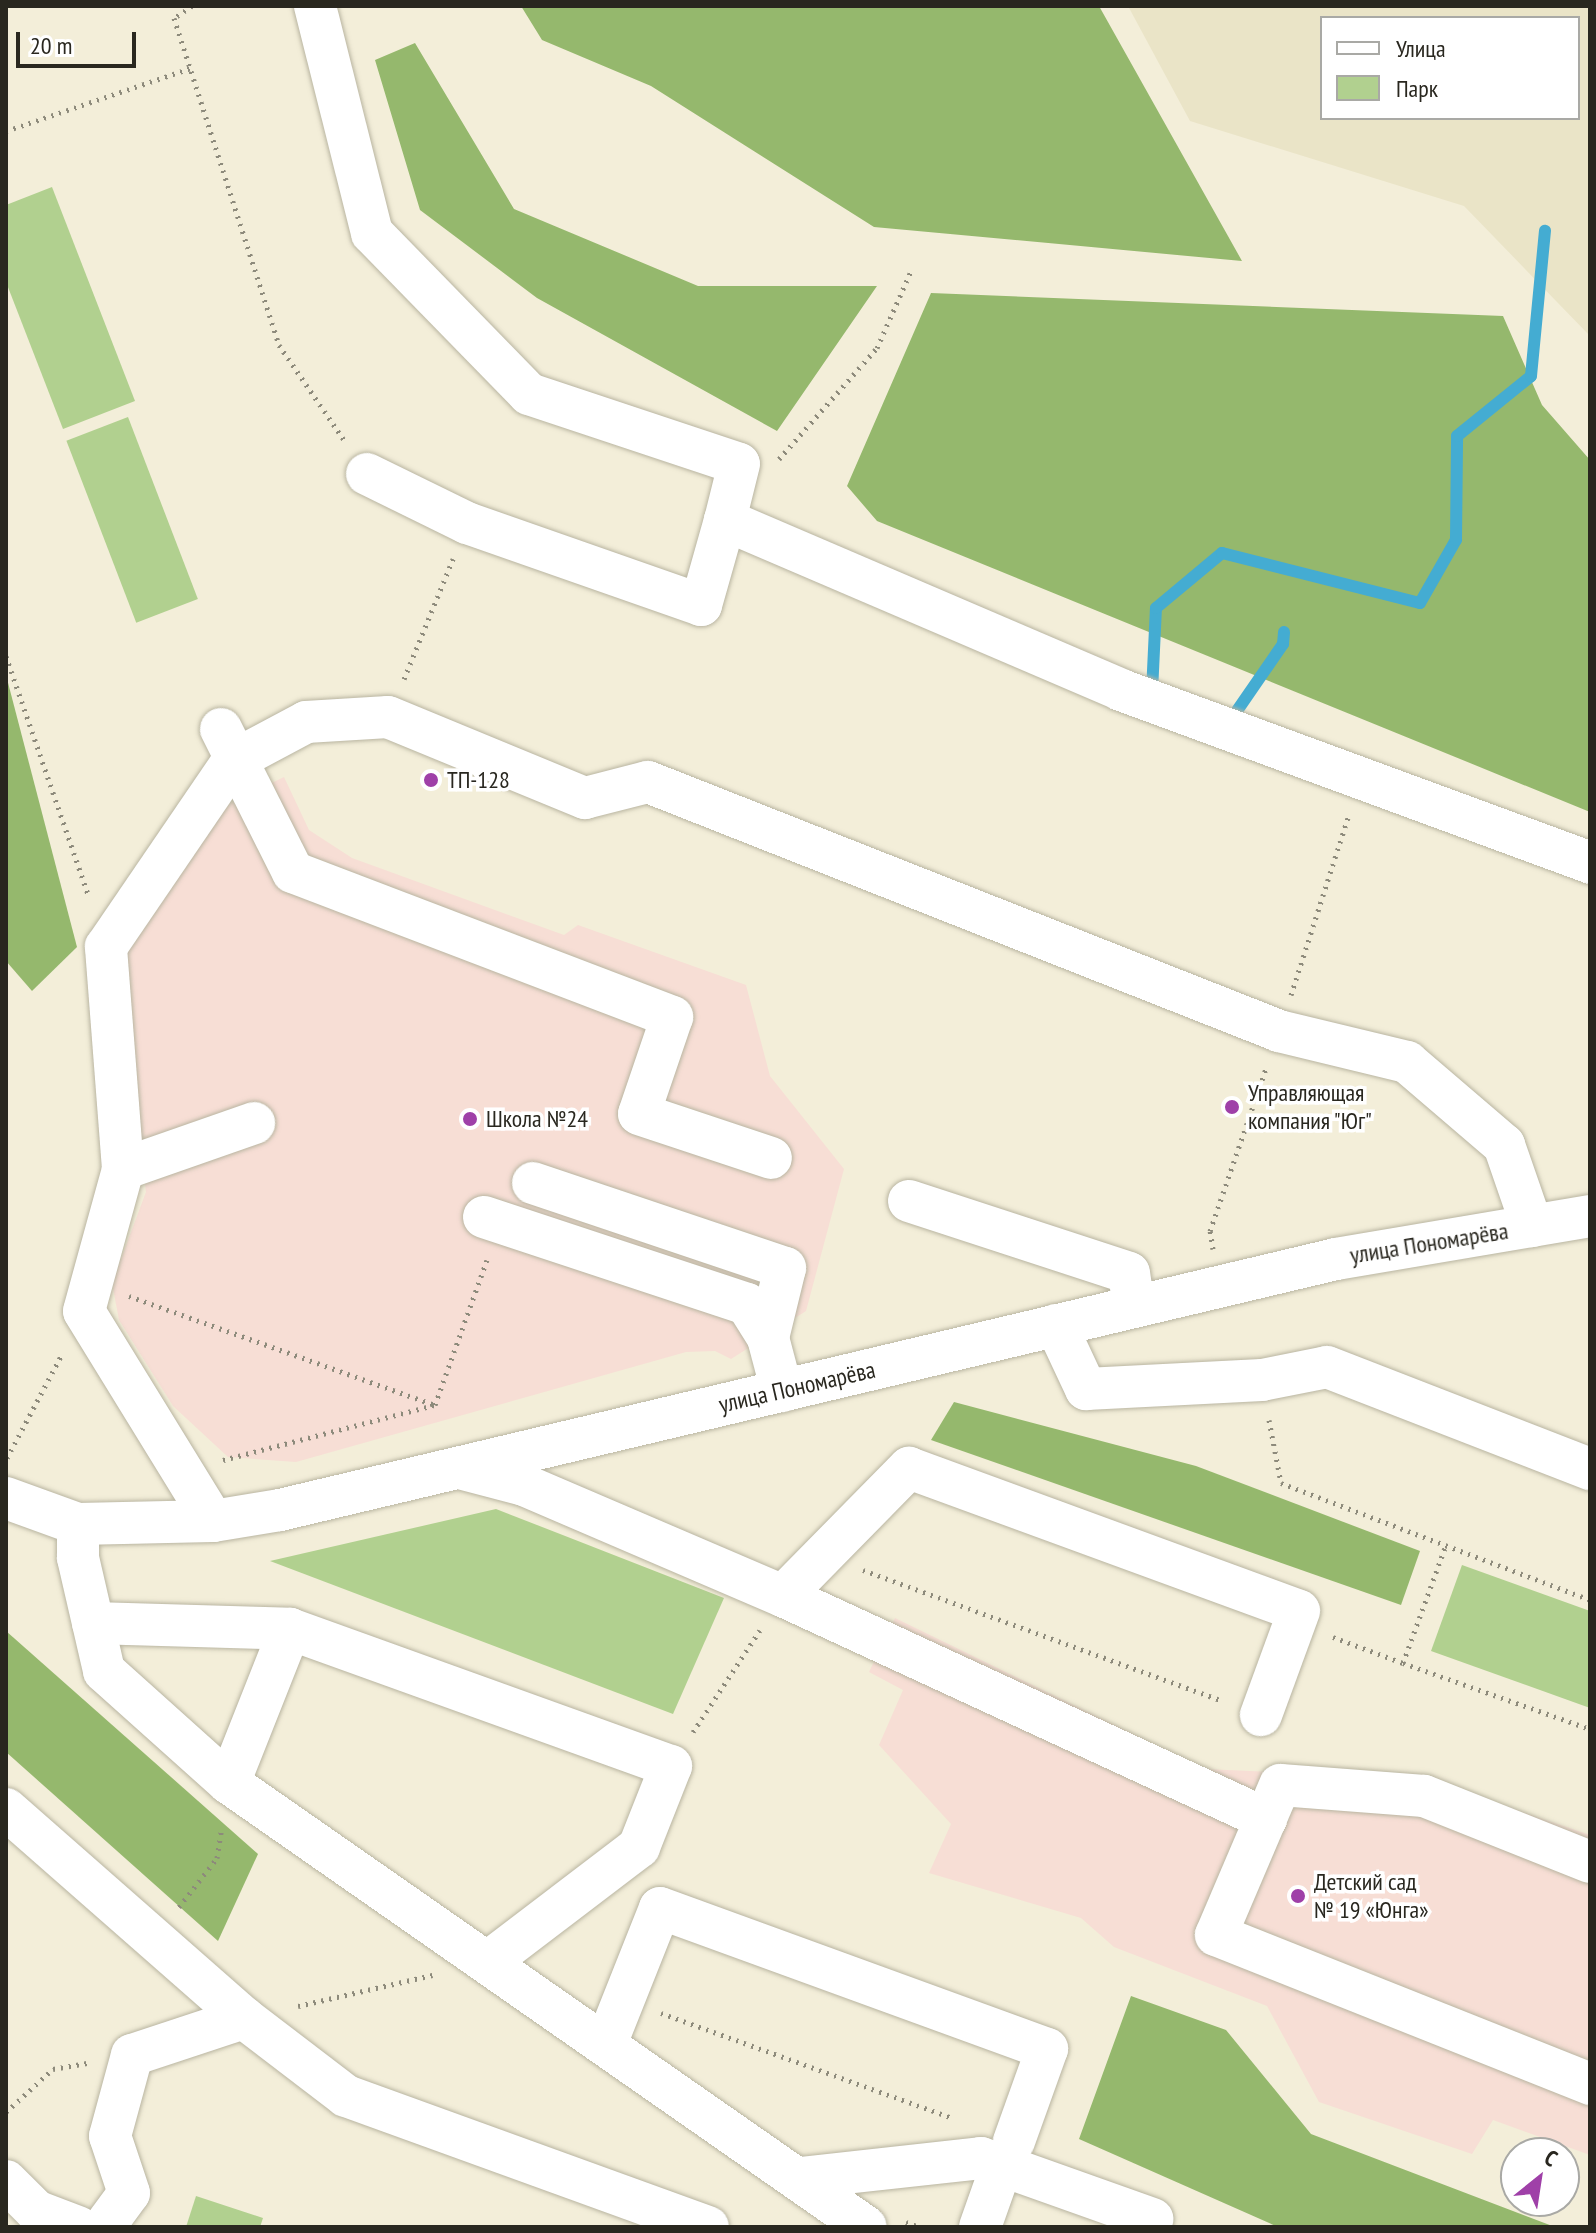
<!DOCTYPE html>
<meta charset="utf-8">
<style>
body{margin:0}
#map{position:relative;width:1596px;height:2233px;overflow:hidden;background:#f3eed9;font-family:"PT Sans Narrow",sans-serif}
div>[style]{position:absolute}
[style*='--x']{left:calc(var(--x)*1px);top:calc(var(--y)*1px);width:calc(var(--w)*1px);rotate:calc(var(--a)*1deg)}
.built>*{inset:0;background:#eae4c7}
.education>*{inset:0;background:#f7ded5}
.green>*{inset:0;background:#b1d08f;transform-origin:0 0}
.forest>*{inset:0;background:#95b86d}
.stream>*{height:12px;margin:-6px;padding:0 6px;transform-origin:6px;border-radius:6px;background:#44acd2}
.path>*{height:5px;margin-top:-2.5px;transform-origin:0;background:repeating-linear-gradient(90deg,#8d8a7b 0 2px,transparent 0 8px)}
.roads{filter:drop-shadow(0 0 2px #b9b5a1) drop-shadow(0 0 2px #b9b5a1)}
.minor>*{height:42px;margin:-21px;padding:0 21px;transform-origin:21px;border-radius:21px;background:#fff}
.dots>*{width:22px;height:22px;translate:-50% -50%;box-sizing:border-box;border:4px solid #fff;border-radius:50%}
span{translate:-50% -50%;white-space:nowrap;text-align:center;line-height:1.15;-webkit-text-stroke:7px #fff;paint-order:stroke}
.poi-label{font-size:24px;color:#29271f}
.left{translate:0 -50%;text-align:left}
.street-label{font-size:24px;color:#29271f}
.frame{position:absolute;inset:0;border:8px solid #29271f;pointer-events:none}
.legend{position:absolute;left:1320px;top:16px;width:260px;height:104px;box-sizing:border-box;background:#fff;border:2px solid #a9a9a5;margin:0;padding:10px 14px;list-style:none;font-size:24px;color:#29271f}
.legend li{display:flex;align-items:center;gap:16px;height:40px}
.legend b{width:40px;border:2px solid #a9a9a5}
.north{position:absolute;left:1500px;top:2137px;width:80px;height:80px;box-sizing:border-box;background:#fff;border:2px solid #a9a9a5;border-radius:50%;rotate:30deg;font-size:22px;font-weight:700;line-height:32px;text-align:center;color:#29271f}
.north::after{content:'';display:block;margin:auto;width:28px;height:36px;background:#9f40a8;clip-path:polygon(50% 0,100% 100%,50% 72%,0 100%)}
.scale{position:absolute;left:16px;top:32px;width:120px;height:36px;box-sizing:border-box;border:4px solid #29271f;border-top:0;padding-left:10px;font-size:24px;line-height:28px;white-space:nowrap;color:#29271f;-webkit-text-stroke:6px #fff;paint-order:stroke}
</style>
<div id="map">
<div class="built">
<div style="clip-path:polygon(evenodd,1128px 6px,1590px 6px,1590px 336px,1464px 206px,1190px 121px,1128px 6px,1322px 18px,1578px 18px,1578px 118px,1322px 118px,1322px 18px)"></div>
</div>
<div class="education">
<div style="clip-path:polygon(284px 777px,309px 830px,352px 858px,564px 935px,578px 925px,746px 985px,770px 1076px,844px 1169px,806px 1311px,731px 1359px,715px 1351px,686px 1352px,296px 1462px,228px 1457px,173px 1406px,119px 1320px,112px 1283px,146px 1192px,120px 1005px,127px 938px,208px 814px)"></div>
<div style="clip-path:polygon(895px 1618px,1205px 1769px,1426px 1779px,1590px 1835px,1590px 2155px,1493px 2120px,1472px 2154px,1319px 2102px,1267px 2006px,1114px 1947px,1081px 1918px,929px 1873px,951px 1824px,879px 1745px,903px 1690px,869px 1672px)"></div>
</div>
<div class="green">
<div style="clip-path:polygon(52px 187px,135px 401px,63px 429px,6px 282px,6px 205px)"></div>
<div style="left:128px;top:417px;width:195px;height:66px;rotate:69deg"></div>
<div style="clip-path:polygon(496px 1509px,724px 1598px,673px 1714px,270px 1561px)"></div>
<div style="clip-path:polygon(1462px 1565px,1590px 1611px,1590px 1708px,1431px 1651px)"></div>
<div style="clip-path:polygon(196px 2196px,263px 2218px,260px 2227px,186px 2227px)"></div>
</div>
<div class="forest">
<div style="clip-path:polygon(521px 6px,1099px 6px,1242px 261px,874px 227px,651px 86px,542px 40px)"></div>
<div style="clip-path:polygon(415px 43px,514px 209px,698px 286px,877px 286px,777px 431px,537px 298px,420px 210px,375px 60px)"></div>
<div style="clip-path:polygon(931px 293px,1503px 316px,1542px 405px,1590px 460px,1590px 812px,877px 521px,847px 486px)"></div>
<div style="clip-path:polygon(6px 675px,77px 947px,32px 991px,6px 961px)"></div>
<div style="clip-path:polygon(954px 1402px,1196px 1466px,1420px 1551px,1401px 1605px,931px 1440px)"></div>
<div style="clip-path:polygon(6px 1631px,258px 1854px,218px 1941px,6px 1752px)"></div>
<div style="clip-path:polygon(1131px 1996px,1226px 2030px,1311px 2134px,1555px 2227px,1278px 2227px,1079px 2139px)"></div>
</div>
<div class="stream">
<div style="--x:1152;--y:692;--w:84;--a:-87.3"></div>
<div style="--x:1156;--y:608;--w:86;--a:-39.8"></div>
<div style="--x:1222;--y:553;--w:204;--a:14.2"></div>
<div style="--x:1420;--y:603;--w:73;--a:-60.3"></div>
<div style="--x:1456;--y:540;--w:104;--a:-89.4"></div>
<div style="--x:1457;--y:436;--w:95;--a:-39"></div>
<div style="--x:1531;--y:376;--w:146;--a:-84.5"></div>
<div style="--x:1232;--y:718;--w:90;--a:-55.4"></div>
<div style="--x:1283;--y:644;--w:12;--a:-85"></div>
</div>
<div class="path">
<div style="--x:192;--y:6;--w:22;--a:146"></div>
<div style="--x:174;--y:18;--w:343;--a:72.2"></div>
<div style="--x:279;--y:345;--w:119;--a:55.6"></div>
<div style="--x:6;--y:131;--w:195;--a:-18.8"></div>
<div style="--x:779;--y:459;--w:148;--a:-48.6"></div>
<div style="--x:877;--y:348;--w:84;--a:-66.2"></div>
<div style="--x:6;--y:656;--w:255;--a:71"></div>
<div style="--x:404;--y:679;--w:130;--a:-67.8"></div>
<div style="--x:1291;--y:995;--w:187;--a:-72.2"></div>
<div style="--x:1213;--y:1249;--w:18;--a:-99"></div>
<div style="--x:1210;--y:1231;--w:172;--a:-71"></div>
<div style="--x:129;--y:1296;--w:325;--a:19.6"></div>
<div style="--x:435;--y:1405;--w:154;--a:-70.3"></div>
<div style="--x:1269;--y:1420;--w:64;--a:79.2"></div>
<div style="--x:1281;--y:1483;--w:330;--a:20.7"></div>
<div style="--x:7;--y:1458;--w:118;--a:-62.1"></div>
<div style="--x:223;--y:1460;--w:218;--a:-14.6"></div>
<div style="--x:863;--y:1570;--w:382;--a:20"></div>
<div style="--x:1333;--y:1637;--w:75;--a:20.4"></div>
<div style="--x:1403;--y:1663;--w:126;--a:-70"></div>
<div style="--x:1403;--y:1663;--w:198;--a:19.4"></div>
<div style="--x:693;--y:1732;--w:122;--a:-56.7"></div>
<div style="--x:179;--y:1907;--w:62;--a:-52.2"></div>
<div style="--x:217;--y:1858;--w:31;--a:-81"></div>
<div style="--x:298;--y:2006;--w:138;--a:-13"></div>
<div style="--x:661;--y:2013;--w:310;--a:19.8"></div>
<div style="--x:6;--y:2112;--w:64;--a:-42.5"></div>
<div style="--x:53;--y:2069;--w:36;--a:-10"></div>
<div style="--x:906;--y:2222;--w:15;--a:20"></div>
</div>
<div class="roads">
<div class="minor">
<div style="--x:315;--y:6;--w:234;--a:75.9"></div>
<div style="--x:372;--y:233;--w:225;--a:45.7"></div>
<div style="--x:529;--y:394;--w:221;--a:18.4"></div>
<div style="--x:739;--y:464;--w:58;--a:104"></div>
<div style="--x:725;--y:520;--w:431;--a:23.2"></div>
<div style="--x:1121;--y:690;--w:500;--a:20.2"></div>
<div style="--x:367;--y:474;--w:111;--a:26.1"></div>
<div style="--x:467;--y:523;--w:248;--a:19.3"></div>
<div style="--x:701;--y:605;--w:88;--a:-74.2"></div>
<div style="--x:221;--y:729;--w:160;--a:63.3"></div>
<div style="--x:293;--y:872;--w:406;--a:20.9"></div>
<div style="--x:672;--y:1017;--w:102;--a:108.8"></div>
<div style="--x:639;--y:1114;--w:139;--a:18.4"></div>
<div style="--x:123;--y:1169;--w:139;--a:-19.3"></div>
<div style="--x:533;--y:1183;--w:266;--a:18.6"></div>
<div style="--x:785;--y:1268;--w:72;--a:103.7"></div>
<div style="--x:909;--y:1201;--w:231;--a:18.1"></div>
<div style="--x:1129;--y:1273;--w:34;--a:82"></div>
<div style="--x:484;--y:1217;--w:277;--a:18.3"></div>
<div style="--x:747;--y:1304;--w:40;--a:58"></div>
<div style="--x:768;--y:1338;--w:55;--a:75.2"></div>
<div style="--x:1056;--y:1325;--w:71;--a:64.9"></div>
<div style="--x:1086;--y:1389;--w:176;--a:-2.9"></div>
<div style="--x:1262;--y:1380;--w:66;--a:-11.3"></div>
<div style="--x:1327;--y:1367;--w:282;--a:21.2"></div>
<div style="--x:463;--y:1469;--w:63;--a:14.7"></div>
<div style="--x:524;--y:1485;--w:282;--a:23.2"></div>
<div style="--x:783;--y:1596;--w:532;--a:24.78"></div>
<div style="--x:6;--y:1498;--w:77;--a:19.9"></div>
<div style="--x:78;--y:1524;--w:135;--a:-1.3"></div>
<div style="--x:213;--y:1521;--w:68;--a:-9.3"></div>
<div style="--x:280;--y:1510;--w:1085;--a:-13.37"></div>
<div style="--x:1336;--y:1259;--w:258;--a:-9.6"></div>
<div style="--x:213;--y:1521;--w:246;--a:-121.6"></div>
<div style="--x:84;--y:1311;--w:147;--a:-74.6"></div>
<div style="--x:123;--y:1169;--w:223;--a:-94.4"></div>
<div style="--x:106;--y:947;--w:225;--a:-55.7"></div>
<div style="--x:233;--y:761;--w:83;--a:-28.1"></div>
<div style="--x:306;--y:722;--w:82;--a:-3.5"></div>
<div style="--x:388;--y:717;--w:213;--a:22.4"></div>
<div style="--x:585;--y:798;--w:65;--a:-14.3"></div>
<div style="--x:648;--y:782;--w:678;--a:21.53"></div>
<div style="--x:1279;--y:1031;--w:132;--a:13.6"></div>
<div style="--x:1407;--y:1062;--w:128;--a:40.6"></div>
<div style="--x:1504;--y:1145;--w:86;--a:70.9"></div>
<div style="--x:78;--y:1524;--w:34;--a:90"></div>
<div style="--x:78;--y:1558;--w:116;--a:77"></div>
<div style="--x:104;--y:1671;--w:168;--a:41.9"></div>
<div style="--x:229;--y:1783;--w:776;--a:34.88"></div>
<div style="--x:783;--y:1596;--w:180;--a:-45.5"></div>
<div style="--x:909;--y:1468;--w:415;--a:20.1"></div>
<div style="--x:1299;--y:1611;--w:111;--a:110.1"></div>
<div style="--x:93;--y:1623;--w:197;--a:1.7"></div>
<div style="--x:229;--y:1783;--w:166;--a:-68.4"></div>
<div style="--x:290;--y:1629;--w:405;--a:19.8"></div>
<div style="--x:671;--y:1766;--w:87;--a:111.6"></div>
<div style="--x:639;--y:1847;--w:190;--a:142.7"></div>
<div style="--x:6;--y:1809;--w:317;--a:41.3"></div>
<div style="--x:244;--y:2018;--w:128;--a:37.4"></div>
<div style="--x:346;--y:2096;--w:385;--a:19.9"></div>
<div style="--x:1590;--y:1862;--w:179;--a:-158.3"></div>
<div style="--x:1424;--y:1796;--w:144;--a:-175.6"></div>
<div style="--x:1280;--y:1785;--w:163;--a:113.1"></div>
<div style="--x:1216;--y:1935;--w:403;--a:21.7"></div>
<div style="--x:606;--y:2044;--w:146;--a:-68.3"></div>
<div style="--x:660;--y:1908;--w:412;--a:20"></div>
<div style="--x:1047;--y:2049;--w:98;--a:109.7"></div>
<div style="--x:800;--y:2178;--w:182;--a:-6.3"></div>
<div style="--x:981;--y:2158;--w:182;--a:19.6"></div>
<div style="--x:6;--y:2181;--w:42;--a:45"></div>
<div style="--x:36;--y:2211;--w:45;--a:20.9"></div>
<div style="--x:104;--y:2227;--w:42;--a:-53.7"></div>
<div style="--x:129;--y:2193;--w:60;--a:-108.4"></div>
<div style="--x:110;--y:2136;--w:84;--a:-74.8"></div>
<div style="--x:132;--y:2055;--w:118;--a:-18.3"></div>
<div style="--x:980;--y:2227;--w:66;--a:-70.5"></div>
</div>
</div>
<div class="dots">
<div style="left:431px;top:780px;background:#9f40a8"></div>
<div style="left:1232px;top:1107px;background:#9f40a8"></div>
<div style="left:470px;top:1119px;background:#9f40a8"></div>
<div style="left:1298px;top:1896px;background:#9f40a8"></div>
</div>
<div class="poi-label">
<span class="left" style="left:447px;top:780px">ТП-128</span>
<span class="left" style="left:1248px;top:1107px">Управляющая<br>компания "Юг"</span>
<span class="left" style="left:486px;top:1119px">Школа №24</span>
<span class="left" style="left:1314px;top:1896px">Детский сад<br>№ 19 «Юнга»</span>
</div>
<div class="street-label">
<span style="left:1429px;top:1243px;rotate:-9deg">улица Пономарёва</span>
<span style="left:797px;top:1387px;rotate:-13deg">улица Пономарёва</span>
</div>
<div class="frame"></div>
<ul class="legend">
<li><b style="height:10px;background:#fff"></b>Улица</li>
<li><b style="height:22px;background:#b1d08f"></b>Парк</li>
</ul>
<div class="north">С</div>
<div class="scale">20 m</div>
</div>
